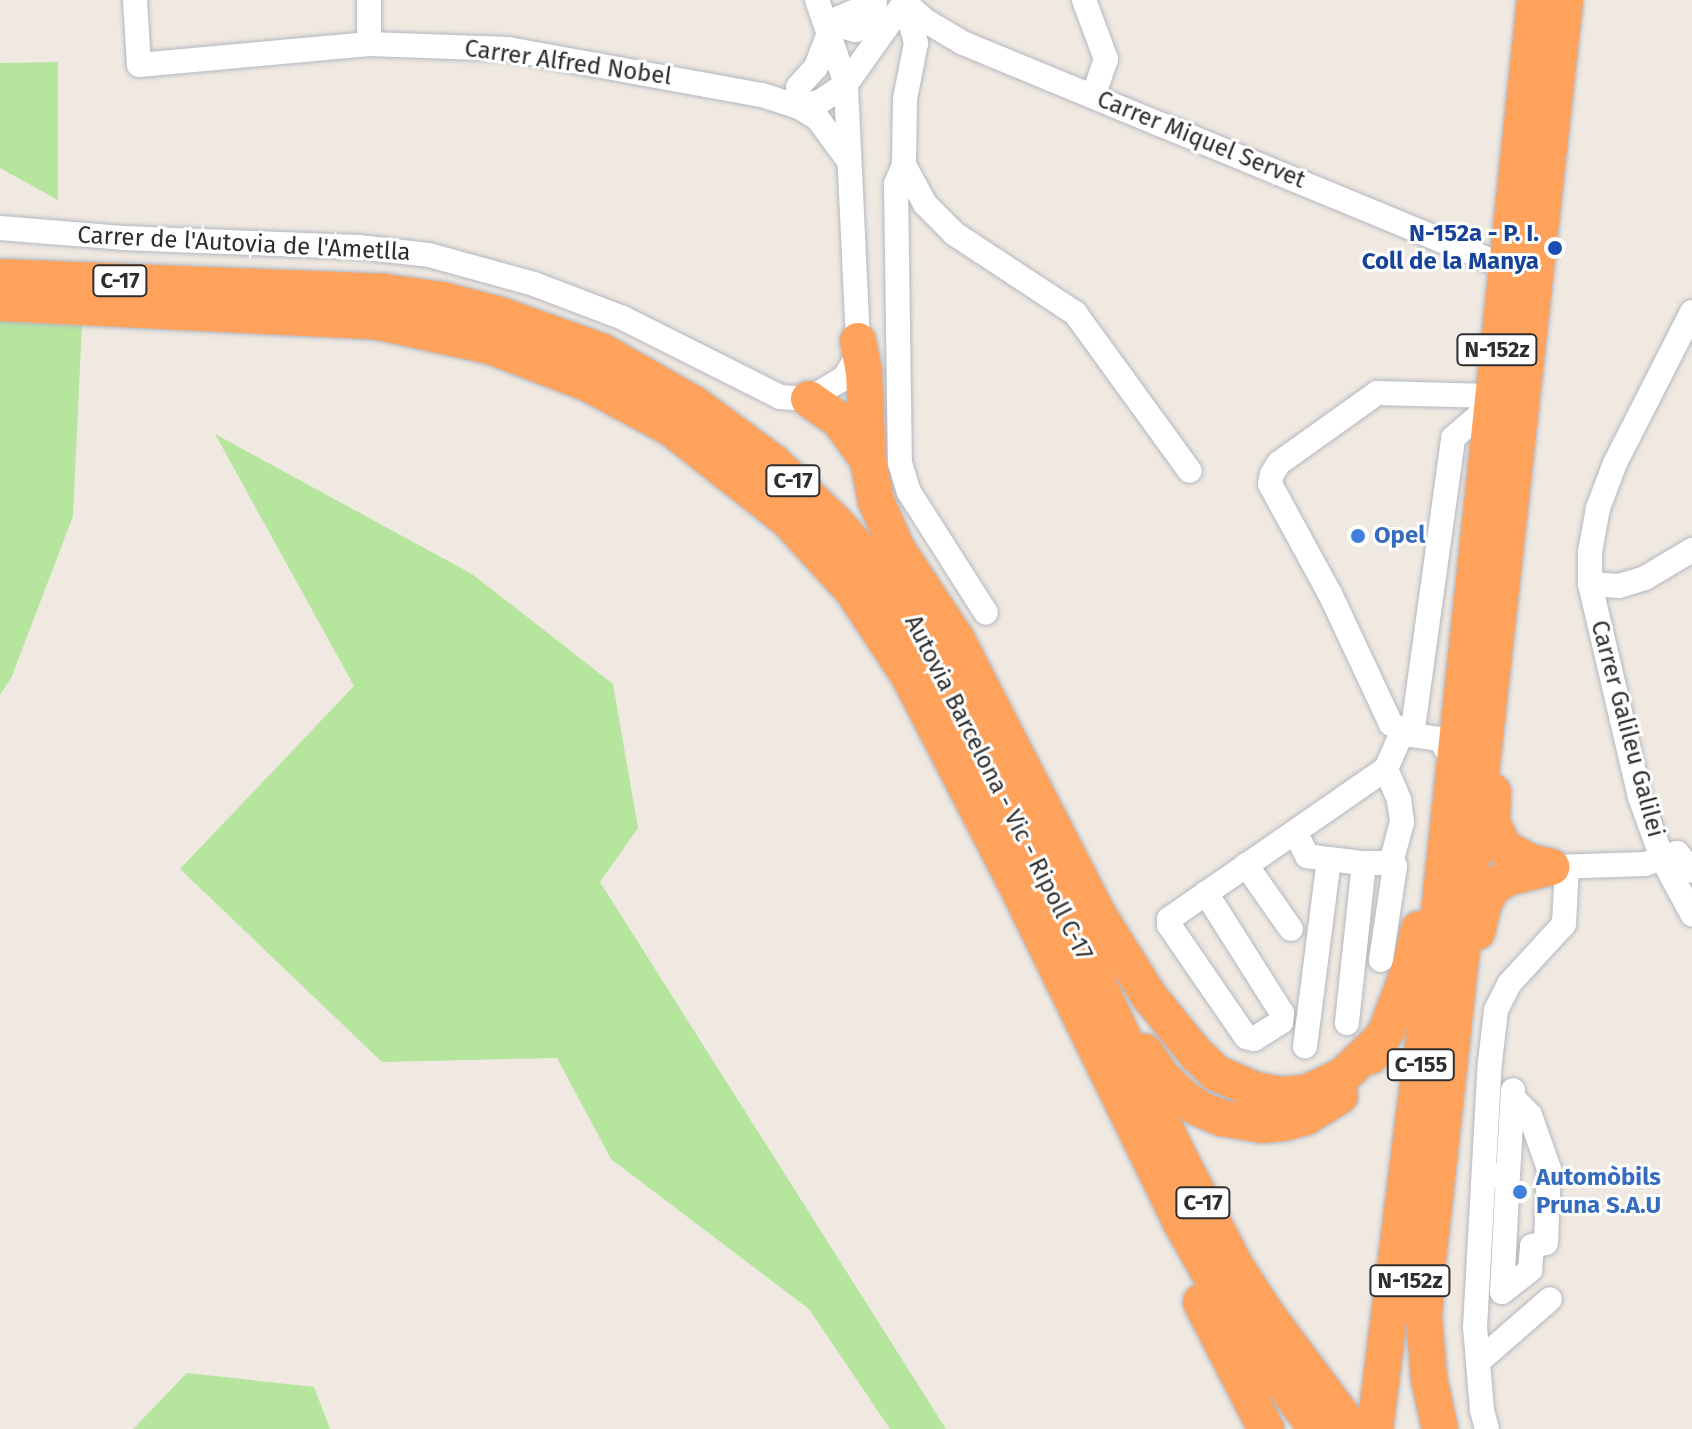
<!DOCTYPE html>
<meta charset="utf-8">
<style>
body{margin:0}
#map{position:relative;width:1692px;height:1429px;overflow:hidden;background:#efe9e1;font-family:"Fira Sans",sans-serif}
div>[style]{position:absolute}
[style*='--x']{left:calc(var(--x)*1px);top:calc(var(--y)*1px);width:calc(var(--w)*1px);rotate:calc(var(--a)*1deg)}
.green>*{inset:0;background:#b6e59e}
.roads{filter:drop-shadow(0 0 2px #b4b7c1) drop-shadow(0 0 2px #b4b7c1)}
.minor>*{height:24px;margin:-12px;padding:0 12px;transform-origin:12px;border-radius:12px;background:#fff}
.highway>*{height:36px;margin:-18px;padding:0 18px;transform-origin:18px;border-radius:18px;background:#ffa35c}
.dots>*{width:22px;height:22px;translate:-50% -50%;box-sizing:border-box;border:4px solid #fff;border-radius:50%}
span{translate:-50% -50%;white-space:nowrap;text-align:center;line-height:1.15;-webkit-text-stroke:6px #fff;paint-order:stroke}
.shield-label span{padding:2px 6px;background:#fff;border:2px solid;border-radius:6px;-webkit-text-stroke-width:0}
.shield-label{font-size:22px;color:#2e2e2e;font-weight:700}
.street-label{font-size:24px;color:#2e2e2e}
.transit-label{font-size:24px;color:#164399;font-weight:700}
.right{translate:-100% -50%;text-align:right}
.shop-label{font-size:24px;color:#366cbe;font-weight:700}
.left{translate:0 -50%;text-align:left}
</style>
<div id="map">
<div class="green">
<div style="clip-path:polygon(58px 62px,58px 200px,0 168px,0 63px)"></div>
<div style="clip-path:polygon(0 318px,82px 324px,73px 516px,12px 676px,0 695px)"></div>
<div style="clip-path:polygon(215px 434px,472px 574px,613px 684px,638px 828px,600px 882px,946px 1429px,890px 1429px,809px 1309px,611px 1159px,557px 1058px,382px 1062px,180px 869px,354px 686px)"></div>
<div style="clip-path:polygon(187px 1373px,314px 1387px,330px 1429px,133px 1429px)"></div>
</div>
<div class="roads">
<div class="minor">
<div style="--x:135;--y:0;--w:65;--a:86.5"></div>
<div style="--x:139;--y:65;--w:231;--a:-5.2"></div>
<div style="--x:369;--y:0;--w:44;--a:90"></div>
<div style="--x:369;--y:44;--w:139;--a:2.1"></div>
<div style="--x:508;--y:49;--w:258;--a:10.3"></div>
<div style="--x:762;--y:95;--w:39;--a:18"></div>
<div style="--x:799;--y:107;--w:22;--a:32"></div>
<div style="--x:818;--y:119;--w:52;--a:53.6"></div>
<div style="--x:1084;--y:0;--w:63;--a:69.6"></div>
<div style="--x:1106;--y:59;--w:39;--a:109"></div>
<div style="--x:904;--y:2;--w:29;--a:41"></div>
<div style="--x:926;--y:21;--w:43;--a:30.7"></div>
<div style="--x:963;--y:43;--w:587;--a:22.42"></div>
<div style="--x:905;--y:4;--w:41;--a:74.2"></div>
<div style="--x:916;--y:43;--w:57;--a:101.1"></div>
<div style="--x:905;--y:99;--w:66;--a:90.9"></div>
<div style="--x:904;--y:165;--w:44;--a:61.7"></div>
<div style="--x:925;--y:204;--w:42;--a:45"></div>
<div style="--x:955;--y:234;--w:144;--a:33.4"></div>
<div style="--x:1075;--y:313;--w:195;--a:54"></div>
<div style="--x:825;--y:17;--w:11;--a:38"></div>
<div style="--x:834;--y:24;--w:22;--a:16"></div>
<div style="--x:855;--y:30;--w:40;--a:-18"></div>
<div style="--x:798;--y:87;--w:27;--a:-48"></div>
<div style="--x:816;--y:67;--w:40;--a:-69"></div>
<div style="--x:830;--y:30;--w:15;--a:-53"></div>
<div style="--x:839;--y:18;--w:39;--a:-23"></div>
<div style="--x:799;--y:107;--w:23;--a:-15"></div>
<div style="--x:821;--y:101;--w:30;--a:-34"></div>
<div style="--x:846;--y:84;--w:103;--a:-54.5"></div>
<div style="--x:904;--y:165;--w:21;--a:113"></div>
<div style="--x:896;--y:184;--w:279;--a:89.2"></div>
<div style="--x:900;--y:463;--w:30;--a:73"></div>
<div style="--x:909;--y:492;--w:143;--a:57.5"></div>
<div style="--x:0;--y:228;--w:123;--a:4.6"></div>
<div style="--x:123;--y:238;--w:235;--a:2.2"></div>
<div style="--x:358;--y:247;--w:71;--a:6.4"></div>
<div style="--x:429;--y:255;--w:109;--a:15.4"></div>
<div style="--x:534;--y:284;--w:95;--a:20.9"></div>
<div style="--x:623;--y:318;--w:176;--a:26.7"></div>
<div style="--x:780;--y:397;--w:29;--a:4"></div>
<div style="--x:809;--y:399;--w:41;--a:-31"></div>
<div style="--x:844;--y:378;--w:25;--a:-58"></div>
<div style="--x:857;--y:357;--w:16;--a:-86"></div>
<div style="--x:858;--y:341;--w:257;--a:-92.7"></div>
<div style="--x:846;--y:84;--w:89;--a:-109"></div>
<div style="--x:1692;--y:312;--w:169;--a:117"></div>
<div style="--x:1615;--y:463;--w:48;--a:110.7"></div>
<div style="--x:1598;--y:508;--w:45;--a:100.3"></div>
<div style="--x:1590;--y:552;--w:32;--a:90"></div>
<div style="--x:1590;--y:584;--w:219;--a:76.8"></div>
<div style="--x:1640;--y:797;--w:65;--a:70.2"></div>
<div style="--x:1662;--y:858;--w:64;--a:61.8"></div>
<div style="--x:1590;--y:584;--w:29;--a:4"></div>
<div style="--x:1619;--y:586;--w:27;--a:-17"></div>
<div style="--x:1645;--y:578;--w:55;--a:-30.8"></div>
<div style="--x:1412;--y:735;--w:24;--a:-152"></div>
<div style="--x:1391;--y:724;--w:144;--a:-115.1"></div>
<div style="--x:1330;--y:594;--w:125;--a:-118.6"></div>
<div style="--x:1270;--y:484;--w:10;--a:-79"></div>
<div style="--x:1272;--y:474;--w:13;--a:-58"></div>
<div style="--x:1279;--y:463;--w:120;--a:-35.5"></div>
<div style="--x:1377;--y:393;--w:115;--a:1.5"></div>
<div style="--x:1446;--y:749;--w:12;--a:-121"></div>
<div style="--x:1440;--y:739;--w:28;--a:-172"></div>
<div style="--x:1412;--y:735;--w:300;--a:-82.1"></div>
<div style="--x:1453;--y:438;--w:50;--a:-41"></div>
<div style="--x:1386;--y:769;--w:34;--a:67"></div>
<div style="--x:1399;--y:800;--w:22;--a:82"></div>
<div style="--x:1402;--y:822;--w:42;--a:105"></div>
<div style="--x:1295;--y:832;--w:27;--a:63"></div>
<div style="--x:1307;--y:856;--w:22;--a:8"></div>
<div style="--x:1329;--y:859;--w:189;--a:97.3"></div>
<div style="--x:1329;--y:859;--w:35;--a:7"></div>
<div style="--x:1364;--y:863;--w:161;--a:96.1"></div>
<div style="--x:1364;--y:863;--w:27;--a:0"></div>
<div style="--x:1391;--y:863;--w:5;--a:37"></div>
<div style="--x:1395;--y:866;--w:95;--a:98.5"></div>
<div style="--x:1246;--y:865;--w:78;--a:54.9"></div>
<div style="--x:1553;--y:867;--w:92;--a:-1.9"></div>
<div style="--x:1645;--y:864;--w:34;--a:-19"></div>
<div style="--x:1677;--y:853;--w:23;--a:50"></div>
<div style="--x:1206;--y:893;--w:142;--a:57.7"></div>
<div style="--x:1282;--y:1013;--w:9;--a:96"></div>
<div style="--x:1281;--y:1022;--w:32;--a:148"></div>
<div style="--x:1254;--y:1039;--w:8;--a:-166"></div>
<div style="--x:1246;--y:1037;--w:136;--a:-124.5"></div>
<div style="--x:1169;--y:925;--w:6;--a:-90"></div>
<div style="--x:1169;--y:919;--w:264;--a:-34.7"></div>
<div style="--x:1386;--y:769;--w:43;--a:-66.4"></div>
<div style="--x:1493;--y:1175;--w:15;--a:0"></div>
<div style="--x:1508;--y:1175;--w:85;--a:-86.6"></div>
<div style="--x:1502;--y:1292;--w:36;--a:-38"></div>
<div style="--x:1530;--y:1270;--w:24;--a:-85"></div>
<div style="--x:1532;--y:1246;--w:14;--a:-12"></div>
<div style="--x:1546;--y:1243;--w:74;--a:-87.7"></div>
<div style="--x:1549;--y:1169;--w:57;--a:-109.4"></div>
<div style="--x:1530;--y:1115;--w:24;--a:-135"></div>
<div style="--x:1502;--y:1292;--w:117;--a:-87.1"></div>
<div style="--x:1479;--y:1361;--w:94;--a:-41.1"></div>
<div style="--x:1487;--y:1429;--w:20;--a:-105"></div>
<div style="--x:1482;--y:1410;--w:83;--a:-94.8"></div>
<div style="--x:1475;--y:1327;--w:265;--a:-86.8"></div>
<div style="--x:1490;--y:1062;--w:52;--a:-83.4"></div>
<div style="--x:1496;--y:1010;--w:29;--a:-63"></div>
<div style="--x:1509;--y:984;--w:81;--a:-47.5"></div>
<div style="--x:1564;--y:924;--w:57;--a:-87"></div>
</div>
<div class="highway">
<div style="--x:0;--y:277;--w:385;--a:2.2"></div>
<div style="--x:385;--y:292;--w:58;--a:8"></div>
<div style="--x:442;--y:300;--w:60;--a:14.5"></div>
<div style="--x:500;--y:315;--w:107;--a:19.6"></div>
<div style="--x:601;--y:351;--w:107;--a:29.7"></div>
<div style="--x:694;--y:404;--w:99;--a:36.4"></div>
<div style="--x:774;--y:463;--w:86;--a:44.1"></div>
<div style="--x:836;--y:523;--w:84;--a:48.9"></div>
<div style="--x:891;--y:586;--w:50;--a:55.7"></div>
<div style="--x:919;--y:627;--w:307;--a:62.9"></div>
<div style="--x:1059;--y:900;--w:277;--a:65"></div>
<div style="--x:1176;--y:1151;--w:131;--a:62.7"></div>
<div style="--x:1236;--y:1267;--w:57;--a:57.1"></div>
<div style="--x:1267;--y:1315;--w:142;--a:53.3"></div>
<div style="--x:0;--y:303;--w:374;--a:2.8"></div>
<div style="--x:374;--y:321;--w:119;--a:12.2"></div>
<div style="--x:490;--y:346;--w:104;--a:20.9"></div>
<div style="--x:587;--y:383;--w:95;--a:28.2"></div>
<div style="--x:671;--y:428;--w:150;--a:38.2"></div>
<div style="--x:789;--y:521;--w:95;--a:47.6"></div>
<div style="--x:853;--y:591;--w:102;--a:56.6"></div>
<div style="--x:909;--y:676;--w:229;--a:62.8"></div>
<div style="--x:1014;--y:880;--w:379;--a:64"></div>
<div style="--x:1180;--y:1221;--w:110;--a:60.6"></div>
<div style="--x:1234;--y:1317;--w:139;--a:53.5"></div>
<div style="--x:858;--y:341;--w:32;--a:79"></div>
<div style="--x:864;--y:372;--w:88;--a:87.4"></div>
<div style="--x:868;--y:460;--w:42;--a:79"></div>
<div style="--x:876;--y:501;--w:52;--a:66.4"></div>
<div style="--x:897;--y:549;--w:109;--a:56.6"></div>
<div style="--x:957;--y:640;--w:310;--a:62.8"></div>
<div style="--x:1099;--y:916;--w:94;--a:58"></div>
<div style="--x:1149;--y:996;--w:76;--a:50.9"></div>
<div style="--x:1197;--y:1055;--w:26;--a:43"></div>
<div style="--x:1216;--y:1073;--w:43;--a:23.6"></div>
<div style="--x:1255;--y:1090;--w:26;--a:11"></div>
<div style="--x:1281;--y:1095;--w:24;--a:-5"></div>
<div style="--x:1305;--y:1093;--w:21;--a:-23"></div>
<div style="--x:1324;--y:1085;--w:22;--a:-27"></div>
<div style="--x:1344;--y:1075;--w:54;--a:-44.3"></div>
<div style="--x:809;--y:399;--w:38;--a:35"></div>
<div style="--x:840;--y:421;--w:48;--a:54.3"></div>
<div style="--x:1493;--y:792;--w:31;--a:92"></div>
<div style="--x:1492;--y:823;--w:28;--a:64"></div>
<div style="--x:1504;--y:848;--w:30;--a:28"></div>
<div style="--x:1530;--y:862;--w:22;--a:13"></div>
<div style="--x:1477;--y:932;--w:28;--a:-77"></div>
<div style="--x:1483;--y:905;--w:19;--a:-62"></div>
<div style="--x:1492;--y:888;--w:18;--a:-34"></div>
<div style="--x:1507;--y:878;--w:45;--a:-14"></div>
<div style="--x:1145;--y:1052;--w:30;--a:56"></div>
<div style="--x:1162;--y:1077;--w:28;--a:44"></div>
<div style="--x:1182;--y:1096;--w:20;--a:37"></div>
<div style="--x:1198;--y:1108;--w:26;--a:23"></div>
<div style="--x:1222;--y:1118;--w:41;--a:9.9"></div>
<div style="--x:1262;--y:1125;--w:21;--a:-5"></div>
<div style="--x:1283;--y:1123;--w:24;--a:-15"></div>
<div style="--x:1306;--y:1117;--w:40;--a:-32"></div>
<div style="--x:1371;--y:1056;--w:31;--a:-59"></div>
<div style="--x:1387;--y:1029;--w:65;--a:-69.3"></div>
<div style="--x:1410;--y:968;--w:40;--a:-77"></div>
<div style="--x:1201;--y:1302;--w:143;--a:62.9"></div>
<div style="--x:1375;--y:1429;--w:510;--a:-82.9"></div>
<div style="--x:1438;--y:923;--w:928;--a:-84"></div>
<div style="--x:1440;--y:1429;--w:51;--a:-102.4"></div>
<div style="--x:1429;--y:1379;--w:62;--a:-94.6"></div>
<div style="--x:1424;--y:1317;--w:48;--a:-86.4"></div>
<div style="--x:1427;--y:1269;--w:1276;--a:-83.79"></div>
</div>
</div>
<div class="dots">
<div style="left:1555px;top:248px;background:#1a4fb4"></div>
<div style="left:1358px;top:536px;background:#3f7fe0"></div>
<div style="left:1520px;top:1192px;background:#3f7fe0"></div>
</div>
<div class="shield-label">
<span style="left:120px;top:281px">C-17</span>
<span style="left:1497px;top:350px">N-152z</span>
<span style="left:793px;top:481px">C-17</span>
<span style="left:1421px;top:1065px">C-155</span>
<span style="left:1203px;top:1203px">C-17</span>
<span style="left:1410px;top:1281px">N-152z</span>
</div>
<div class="street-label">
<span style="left:568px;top:63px;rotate:8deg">Carrer Alfred Nobel</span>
<span style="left:1201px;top:140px;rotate:22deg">Carrer Miquel Servet</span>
<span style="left:244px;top:244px;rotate:3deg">Carrer de l'Autovia de l'Ametlla</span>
<span style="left:1627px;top:729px;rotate:75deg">Carrer Galileu Galilei</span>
<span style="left:998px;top:788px;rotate:63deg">Autovia Barcelona - Vic - Ripoll C-17</span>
</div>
<div class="transit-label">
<span class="right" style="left:1539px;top:248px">N-152a - P. I.<br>Coll de la Manya</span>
</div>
<div class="shop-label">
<span class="left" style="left:1374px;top:536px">Opel</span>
<span class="left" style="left:1536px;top:1192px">Automòbils<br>Pruna S.A.U</span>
</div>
</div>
